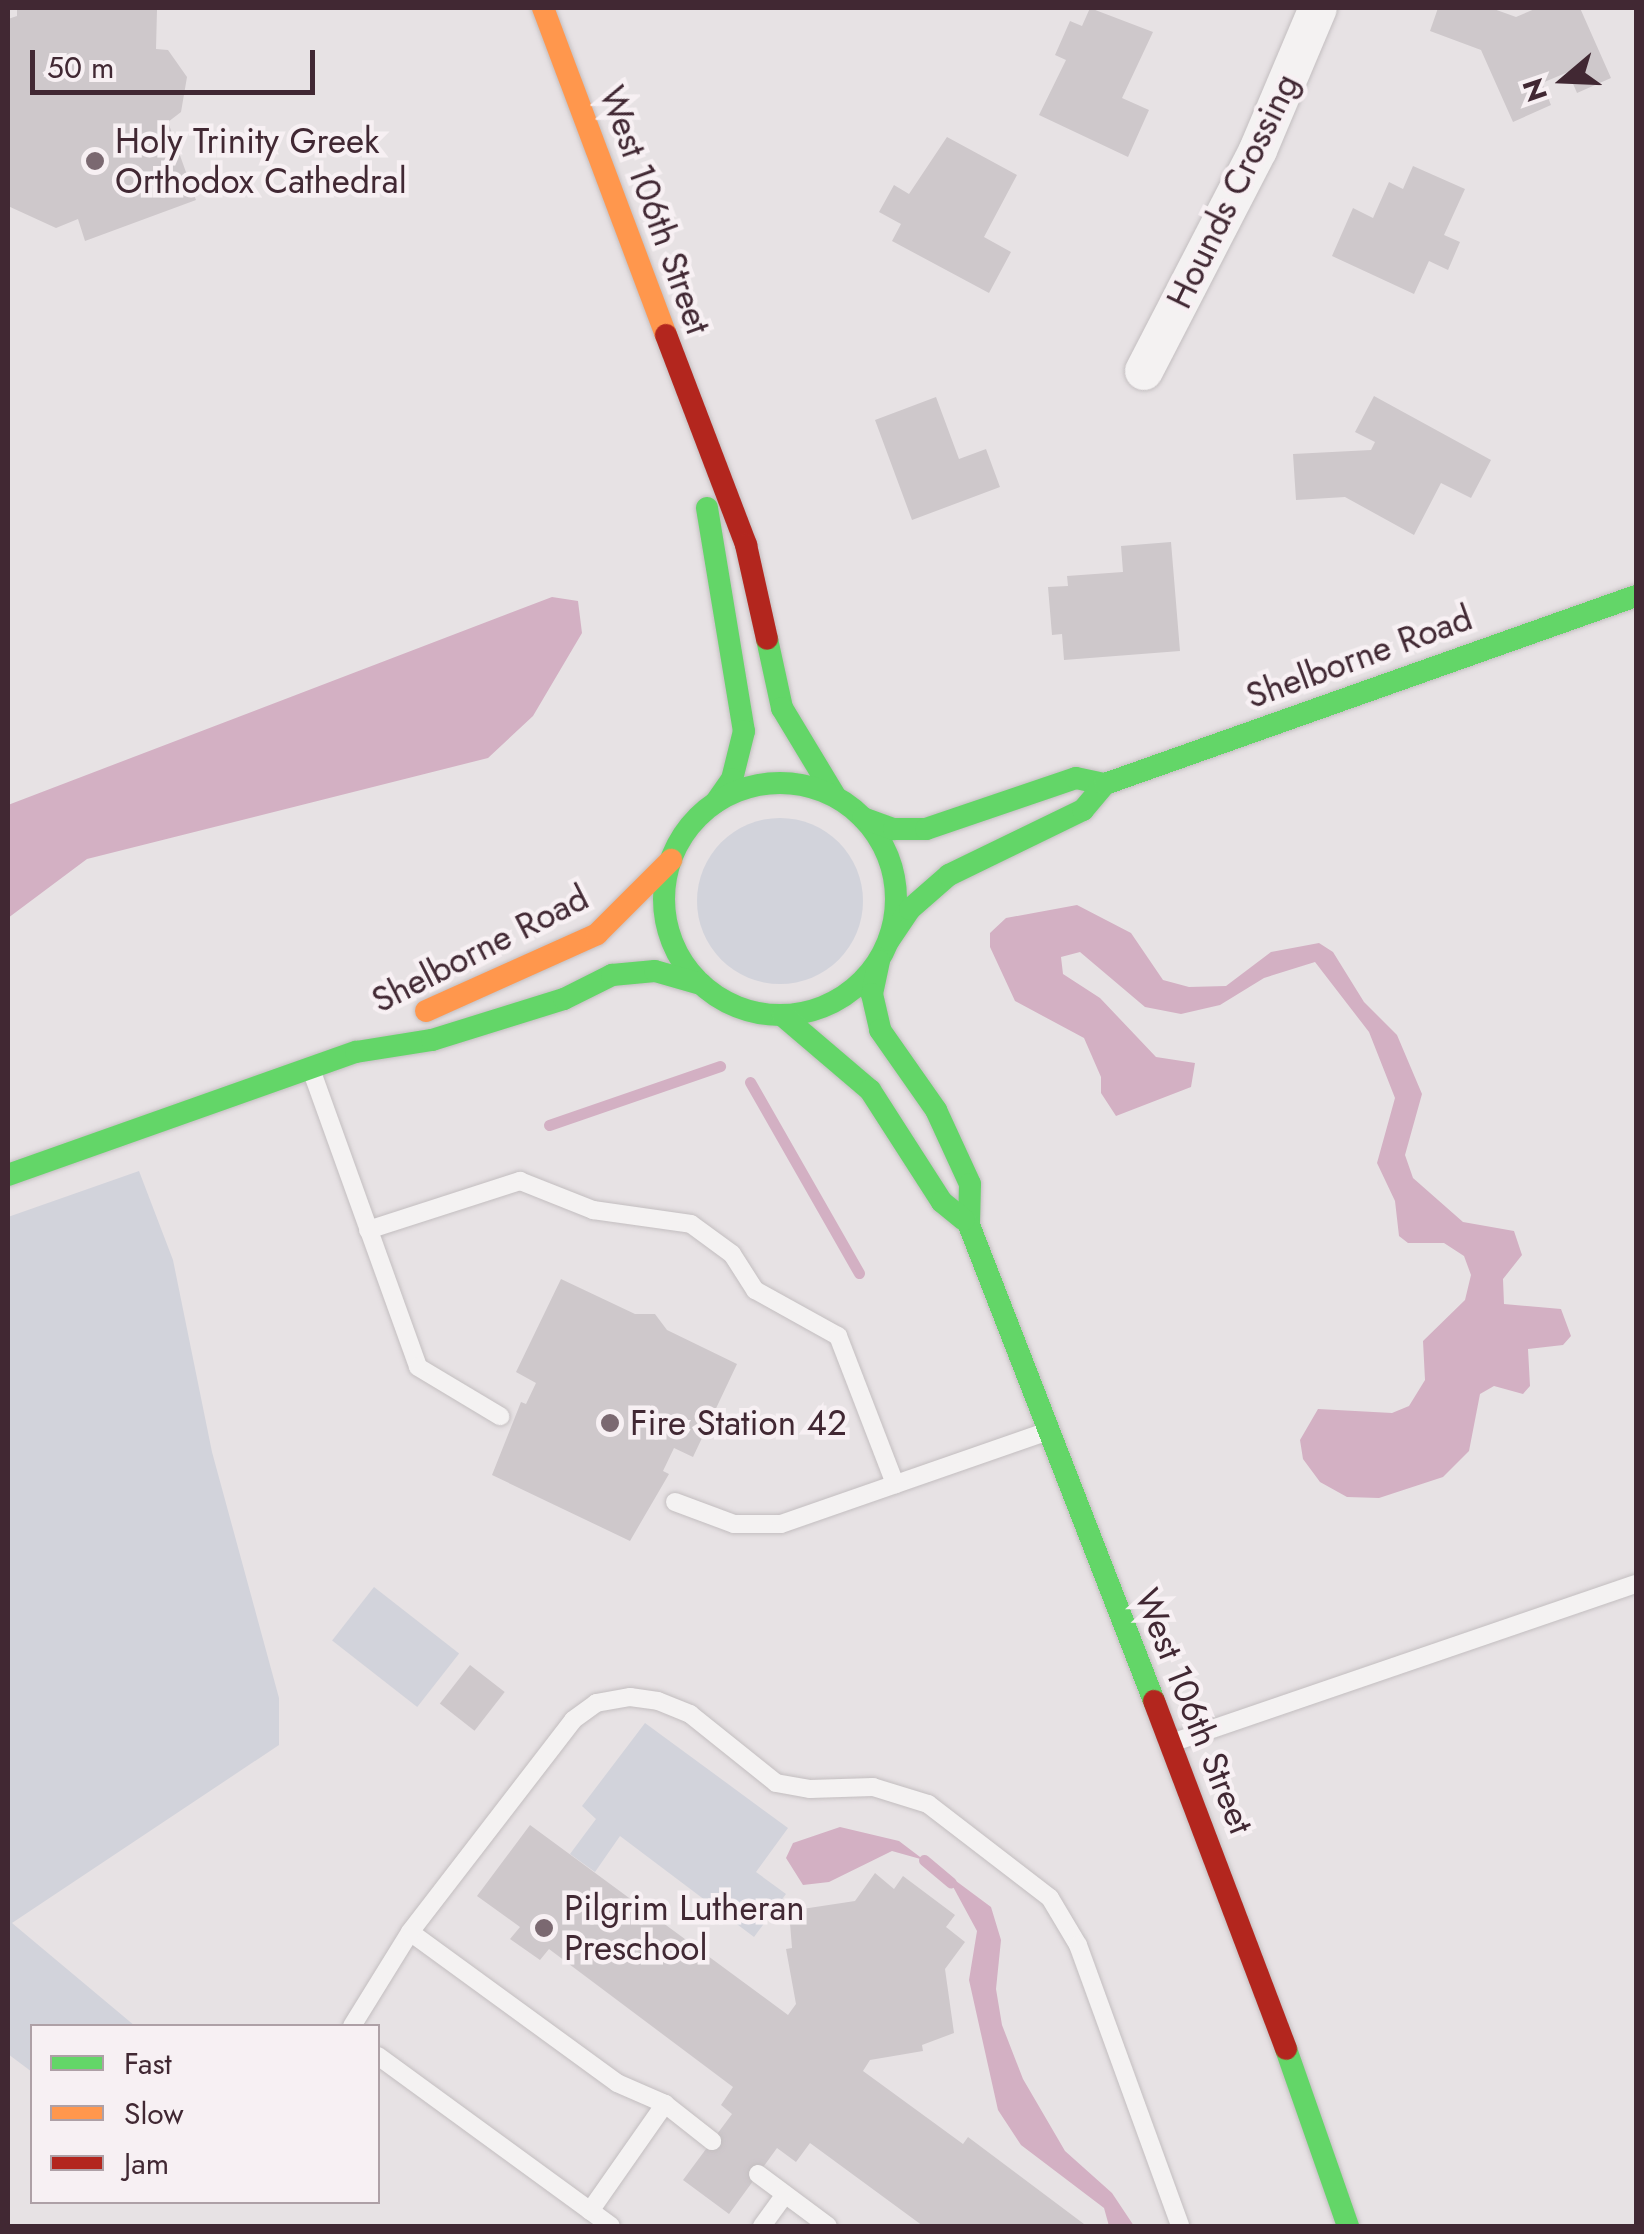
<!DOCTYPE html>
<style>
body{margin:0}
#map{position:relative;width:1644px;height:2234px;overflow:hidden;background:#e7e2e4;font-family:Jost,sans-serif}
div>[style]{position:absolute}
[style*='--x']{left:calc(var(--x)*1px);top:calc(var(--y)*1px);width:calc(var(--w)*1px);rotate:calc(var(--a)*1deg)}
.green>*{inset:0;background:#d2d3db;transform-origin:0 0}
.round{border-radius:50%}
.water>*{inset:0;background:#d3b0c3}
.stream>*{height:11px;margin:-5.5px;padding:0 5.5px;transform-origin:5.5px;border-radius:5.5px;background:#d3b0c3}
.building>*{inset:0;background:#cec8cb;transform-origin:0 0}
.roads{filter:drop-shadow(0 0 2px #c3bec0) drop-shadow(0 0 2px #c3bec0)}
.lane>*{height:18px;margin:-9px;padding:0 9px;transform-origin:9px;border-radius:9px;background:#f4f2f2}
.street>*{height:38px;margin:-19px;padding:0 19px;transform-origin:19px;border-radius:19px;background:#f4f2f2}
.fast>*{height:22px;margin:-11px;padding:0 11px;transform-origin:11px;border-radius:11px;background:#63d668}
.fast>.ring{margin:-11px;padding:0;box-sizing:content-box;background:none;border:22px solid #63d668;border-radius:50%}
.slow>*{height:22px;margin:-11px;padding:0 11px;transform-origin:11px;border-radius:11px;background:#ff974d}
.jam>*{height:22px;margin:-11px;padding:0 11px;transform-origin:11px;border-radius:11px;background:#b3261e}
.dots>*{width:28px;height:28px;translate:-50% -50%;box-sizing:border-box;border:5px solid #f7f0f3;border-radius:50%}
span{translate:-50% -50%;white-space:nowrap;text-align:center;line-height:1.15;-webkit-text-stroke:9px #f7f0f3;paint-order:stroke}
.poi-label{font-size:35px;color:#412833}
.left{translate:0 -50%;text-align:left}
.street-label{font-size:35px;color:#412833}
.frame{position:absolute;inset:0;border:10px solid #412833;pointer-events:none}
.legend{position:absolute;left:30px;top:2024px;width:350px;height:180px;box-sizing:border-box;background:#f7f0f3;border:2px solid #aea0a6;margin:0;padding:12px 18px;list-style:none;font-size:30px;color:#412833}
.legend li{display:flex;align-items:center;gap:20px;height:50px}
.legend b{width:50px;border:2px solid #aea0a6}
.north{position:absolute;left:1514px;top:30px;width:100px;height:100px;-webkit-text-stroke:8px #f7f0f3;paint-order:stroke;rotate:251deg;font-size:28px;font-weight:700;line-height:40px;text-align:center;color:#412833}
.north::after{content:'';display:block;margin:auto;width:35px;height:45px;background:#412833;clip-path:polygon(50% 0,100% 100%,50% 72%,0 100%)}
.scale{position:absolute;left:30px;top:50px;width:285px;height:45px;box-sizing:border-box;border:5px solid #412833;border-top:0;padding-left:12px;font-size:30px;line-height:35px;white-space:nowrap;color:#412833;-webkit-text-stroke:8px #f7f0f3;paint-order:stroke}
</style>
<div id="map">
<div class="green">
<div class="round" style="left:697px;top:818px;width:166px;height:166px"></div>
<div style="clip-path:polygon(139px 1171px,173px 1260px,212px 1452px,279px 1698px,279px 1745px,12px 1923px,135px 2026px,32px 2026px,32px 2072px,8px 2054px,8px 1217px)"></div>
<div style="left:374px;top:1587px;width:108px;height:68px;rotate:38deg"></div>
<div style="clip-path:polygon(645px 1723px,788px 1828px,756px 1872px,786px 1894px,754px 1937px,620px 1836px,595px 1872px,570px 1854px,596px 1819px,582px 1806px)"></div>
</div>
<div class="water">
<div style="clip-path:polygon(552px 597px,578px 601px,582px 633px,533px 716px,488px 758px,87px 859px,8px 918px,8px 805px)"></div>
<div style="clip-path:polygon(1077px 905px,1131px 933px,1163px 980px,1189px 987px,1226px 986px,1271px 952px,1319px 943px,1333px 952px,1364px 1002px,1397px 1035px,1422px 1094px,1405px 1155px,1413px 1178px,1463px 1222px,1514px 1231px,1522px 1255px,1503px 1279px,1504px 1304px,1561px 1309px,1571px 1336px,1563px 1345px,1528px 1349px,1530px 1386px,1523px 1394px,1494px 1386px,1480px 1394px,1469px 1451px,1443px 1477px,1379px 1498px,1347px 1497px,1320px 1482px,1303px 1459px,1300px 1440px,1318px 1409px,1392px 1413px,1409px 1406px,1425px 1380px,1423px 1341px,1465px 1300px,1471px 1275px,1464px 1256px,1444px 1243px,1408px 1243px,1399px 1236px,1395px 1201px,1377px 1163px,1395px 1098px,1369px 1032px,1315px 962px,1264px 978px,1220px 1005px,1181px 1014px,1145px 1007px,1080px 952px,1061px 957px,1063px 974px,1100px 998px,1156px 1057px,1195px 1063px,1191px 1087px,1116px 1116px,1101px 1093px,1101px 1077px,1084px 1038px,1015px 1001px,990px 947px,990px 933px,1006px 918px)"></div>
<div style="clip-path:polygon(840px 1827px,899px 1841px,924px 1860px,892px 1851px,829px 1882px,803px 1885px,786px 1858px,793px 1843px)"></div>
<div style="clip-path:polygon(956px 1881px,991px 1907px,1001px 1940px,996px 1989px,1002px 2025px,1023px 2079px,1065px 2151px,1112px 2193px,1134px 2226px,1109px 2226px,1104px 2208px,1021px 2145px,998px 2110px,969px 1980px,977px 1931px,951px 1883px)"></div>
</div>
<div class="stream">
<div style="--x:750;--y:1082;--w:220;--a:60.3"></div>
<div style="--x:549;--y:1125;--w:181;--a:-19"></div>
<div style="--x:924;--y:1860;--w:35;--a:40"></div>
</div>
<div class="building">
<div style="clip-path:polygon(17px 8px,157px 10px,156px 49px,168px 50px,187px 77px,181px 112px,168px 122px,196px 200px,85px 241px,78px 219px,56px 228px,8px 206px,8px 19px,17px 16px)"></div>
<div style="clip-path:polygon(1090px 8px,1153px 32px,1122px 98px,1149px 110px,1128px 157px,1039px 115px,1066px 60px,1055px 55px,1070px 21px,1082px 26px)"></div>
<div style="clip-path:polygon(1438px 8px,1491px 8px,1516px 17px,1537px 8px,1580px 8px,1611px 78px,1577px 93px,1568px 72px,1542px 83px,1551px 105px,1513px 122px,1481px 50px,1430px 31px)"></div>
<div style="clip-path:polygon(947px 137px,1017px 175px,984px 237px,1011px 252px,989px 293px,892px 241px,901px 224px,879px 212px,894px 185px,909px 194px)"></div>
<div style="clip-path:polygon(1413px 166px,1465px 189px,1444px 235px,1460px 242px,1448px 270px,1429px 261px,1414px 294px,1332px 256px,1353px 208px,1373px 218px,1389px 182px,1403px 189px)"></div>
<div style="clip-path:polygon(1374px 396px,1491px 460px,1471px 498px,1441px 483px,1414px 535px,1345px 497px,1296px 500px,1293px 454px,1371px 450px,1375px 442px,1355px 432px)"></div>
<div style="clip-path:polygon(936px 397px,959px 459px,986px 449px,1000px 487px,912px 520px,875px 420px)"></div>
<div style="clip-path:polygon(1171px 542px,1180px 651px,1064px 660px,1062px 634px,1052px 635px,1048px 587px,1068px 586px,1067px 576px,1123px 572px,1121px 546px)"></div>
<div style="clip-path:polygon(561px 1279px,635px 1314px,655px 1314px,667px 1330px,737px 1364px,693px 1457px,674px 1448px,663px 1471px,669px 1474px,630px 1541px,492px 1475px,521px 1402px,526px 1404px,536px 1383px,516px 1372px)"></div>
<div style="left:470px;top:1665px;width:44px;height:49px;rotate:38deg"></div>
<div style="clip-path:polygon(530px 1825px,788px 2015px,796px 2004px,786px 1949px,792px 1948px,789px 1911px,855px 1901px,875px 1873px,894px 1889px,903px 1876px,955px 1915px,946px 1927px,965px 1942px,945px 1969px,954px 2033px,922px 2045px,923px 2051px,870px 2060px,863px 2071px,963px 2144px,968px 2137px,1084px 2224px,923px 2226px,810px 2143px,796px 2162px,777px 2148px,729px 2214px,683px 2180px,732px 2114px,721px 2105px,733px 2087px,549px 1949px,540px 1960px,510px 1939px,520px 1927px,477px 1896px)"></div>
</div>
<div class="roads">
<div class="lane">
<div style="--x:312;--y:1072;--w:313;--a:70.2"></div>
<div style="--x:418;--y:1367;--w:96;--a:30.9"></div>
<div style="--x:368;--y:1230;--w:160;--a:-17.9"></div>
<div style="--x:520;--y:1181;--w:79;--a:21.7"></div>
<div style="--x:593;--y:1210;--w:99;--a:8.1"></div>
<div style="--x:691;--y:1224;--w:51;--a:36.2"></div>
<div style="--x:732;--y:1254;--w:43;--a:57.4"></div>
<div style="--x:755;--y:1290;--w:95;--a:29"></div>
<div style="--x:838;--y:1336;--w:159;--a:68.9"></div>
<div style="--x:675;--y:1502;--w:63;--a:20.4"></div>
<div style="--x:734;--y:1524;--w:47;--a:0"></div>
<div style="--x:781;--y:1524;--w:277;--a:-19.2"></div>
<div style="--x:1174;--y:1742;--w:488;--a:-18.9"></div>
<div style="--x:410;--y:1932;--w:256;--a:36.1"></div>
<div style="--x:617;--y:2083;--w:52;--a:23.6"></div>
<div style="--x:665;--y:2104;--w:60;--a:38.2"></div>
<div style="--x:352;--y:2026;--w:110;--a:-58.3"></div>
<div style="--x:410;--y:1932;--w:267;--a:-52.4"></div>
<div style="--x:573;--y:1720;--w:29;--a:-36"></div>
<div style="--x:596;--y:1703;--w:35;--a:-10"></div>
<div style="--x:630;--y:1697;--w:28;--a:8"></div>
<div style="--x:658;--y:1701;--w:35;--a:22"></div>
<div style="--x:690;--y:1714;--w:110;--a:38.7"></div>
<div style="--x:776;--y:1783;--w:35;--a:10"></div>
<div style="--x:810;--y:1789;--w:63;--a:-1.8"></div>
<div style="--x:873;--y:1787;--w:58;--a:17.2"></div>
<div style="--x:928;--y:1804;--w:154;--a:37.6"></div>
<div style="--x:1050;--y:1898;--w:55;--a:59.2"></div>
<div style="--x:1078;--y:1945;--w:299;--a:70"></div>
<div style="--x:378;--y:2056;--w:288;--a:36.1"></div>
<div style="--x:758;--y:2174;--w:87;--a:36.6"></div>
<div style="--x:590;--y:2211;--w:131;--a:-55"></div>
<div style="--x:762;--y:2226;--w:39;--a:-54"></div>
</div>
<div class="street">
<div style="--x:1144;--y:371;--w:249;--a:-62.7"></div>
<div style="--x:1258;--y:150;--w:154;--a:-67.1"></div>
</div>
<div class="fast">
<div style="--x:707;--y:508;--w:226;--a:80.6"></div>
<div style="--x:744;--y:731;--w:49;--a:104"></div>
<div style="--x:732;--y:779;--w:28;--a:125"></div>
<div style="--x:767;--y:639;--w:71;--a:77.7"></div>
<div style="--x:782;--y:708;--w:103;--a:58.9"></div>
<div class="ring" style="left:664px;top:783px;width:210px;height:210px"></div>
<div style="--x:863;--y:818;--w:33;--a:20"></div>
<div style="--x:894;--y:829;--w:32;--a:0"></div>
<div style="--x:926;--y:829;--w:158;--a:-18.8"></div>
<div style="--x:1076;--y:778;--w:30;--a:12"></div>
<div style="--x:889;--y:940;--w:37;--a:-56"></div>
<div style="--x:910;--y:909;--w:52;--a:-41.1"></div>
<div style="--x:949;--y:875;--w:149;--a:-25.9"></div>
<div style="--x:1083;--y:810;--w:34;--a:-50"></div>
<div style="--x:1105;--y:784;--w:563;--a:-19.5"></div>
<div style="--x:879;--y:961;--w:34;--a:102"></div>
<div style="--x:872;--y:994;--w:37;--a:77"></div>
<div style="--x:880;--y:1030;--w:98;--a:55"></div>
<div style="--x:936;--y:1110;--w:81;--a:65.3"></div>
<div style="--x:970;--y:1184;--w:41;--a:91.4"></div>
<div style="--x:969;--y:1225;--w:511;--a:68.76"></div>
<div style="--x:783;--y:1016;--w:114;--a:40.4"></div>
<div style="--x:870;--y:1090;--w:133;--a:57.3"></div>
<div style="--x:942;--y:1202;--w:28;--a:39"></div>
<div style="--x:8;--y:1175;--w:369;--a:-19.5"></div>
<div style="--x:356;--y:1052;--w:77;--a:-9"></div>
<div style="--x:432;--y:1040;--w:138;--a:-17.3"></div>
<div style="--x:564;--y:999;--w:54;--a:-26.6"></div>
<div style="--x:612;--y:975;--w:43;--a:-5.3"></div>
<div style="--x:655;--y:971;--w:48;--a:15.8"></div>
<div style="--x:1286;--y:2049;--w:188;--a:70.7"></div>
</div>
<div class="slow">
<div style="--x:543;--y:8;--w:349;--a:69.4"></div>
<div style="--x:426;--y:1011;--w:188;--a:-24.2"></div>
<div style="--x:597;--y:934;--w:105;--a:-45"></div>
</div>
<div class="jam">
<div style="--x:666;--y:335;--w:225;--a:69.1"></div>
<div style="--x:746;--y:545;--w:96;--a:77.4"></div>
<div style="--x:1154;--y:1701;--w:372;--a:69.2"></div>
</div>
</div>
<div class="dots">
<div style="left:95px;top:161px;background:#7b6971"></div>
<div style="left:610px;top:1423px;background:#7b6971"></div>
<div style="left:544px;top:1928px;background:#7b6971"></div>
</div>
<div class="poi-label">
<span class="left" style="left:115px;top:161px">Holy Trinity Greek<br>Orthodox Cathedral</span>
<span class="left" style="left:630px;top:1423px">Fire Station 42</span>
<span class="left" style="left:564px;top:1928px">Pilgrim Lutheran<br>Preschool</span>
</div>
<div class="street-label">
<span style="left:1233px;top:191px;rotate:-64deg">Hounds Crossing</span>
<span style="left:655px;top:210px;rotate:70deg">West 106th Street</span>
<span style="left:1359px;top:657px;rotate:-20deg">Shelborne Road</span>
<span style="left:480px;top:949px;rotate:-27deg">Shelborne Road</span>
<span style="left:1194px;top:1711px;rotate:68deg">West 106th Street</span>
</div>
<div class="frame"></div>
<ul class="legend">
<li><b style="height:12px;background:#63d668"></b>Fast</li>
<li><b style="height:12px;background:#ff974d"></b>Slow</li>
<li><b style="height:12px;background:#b3261e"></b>Jam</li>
</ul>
<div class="north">N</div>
<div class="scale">50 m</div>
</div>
